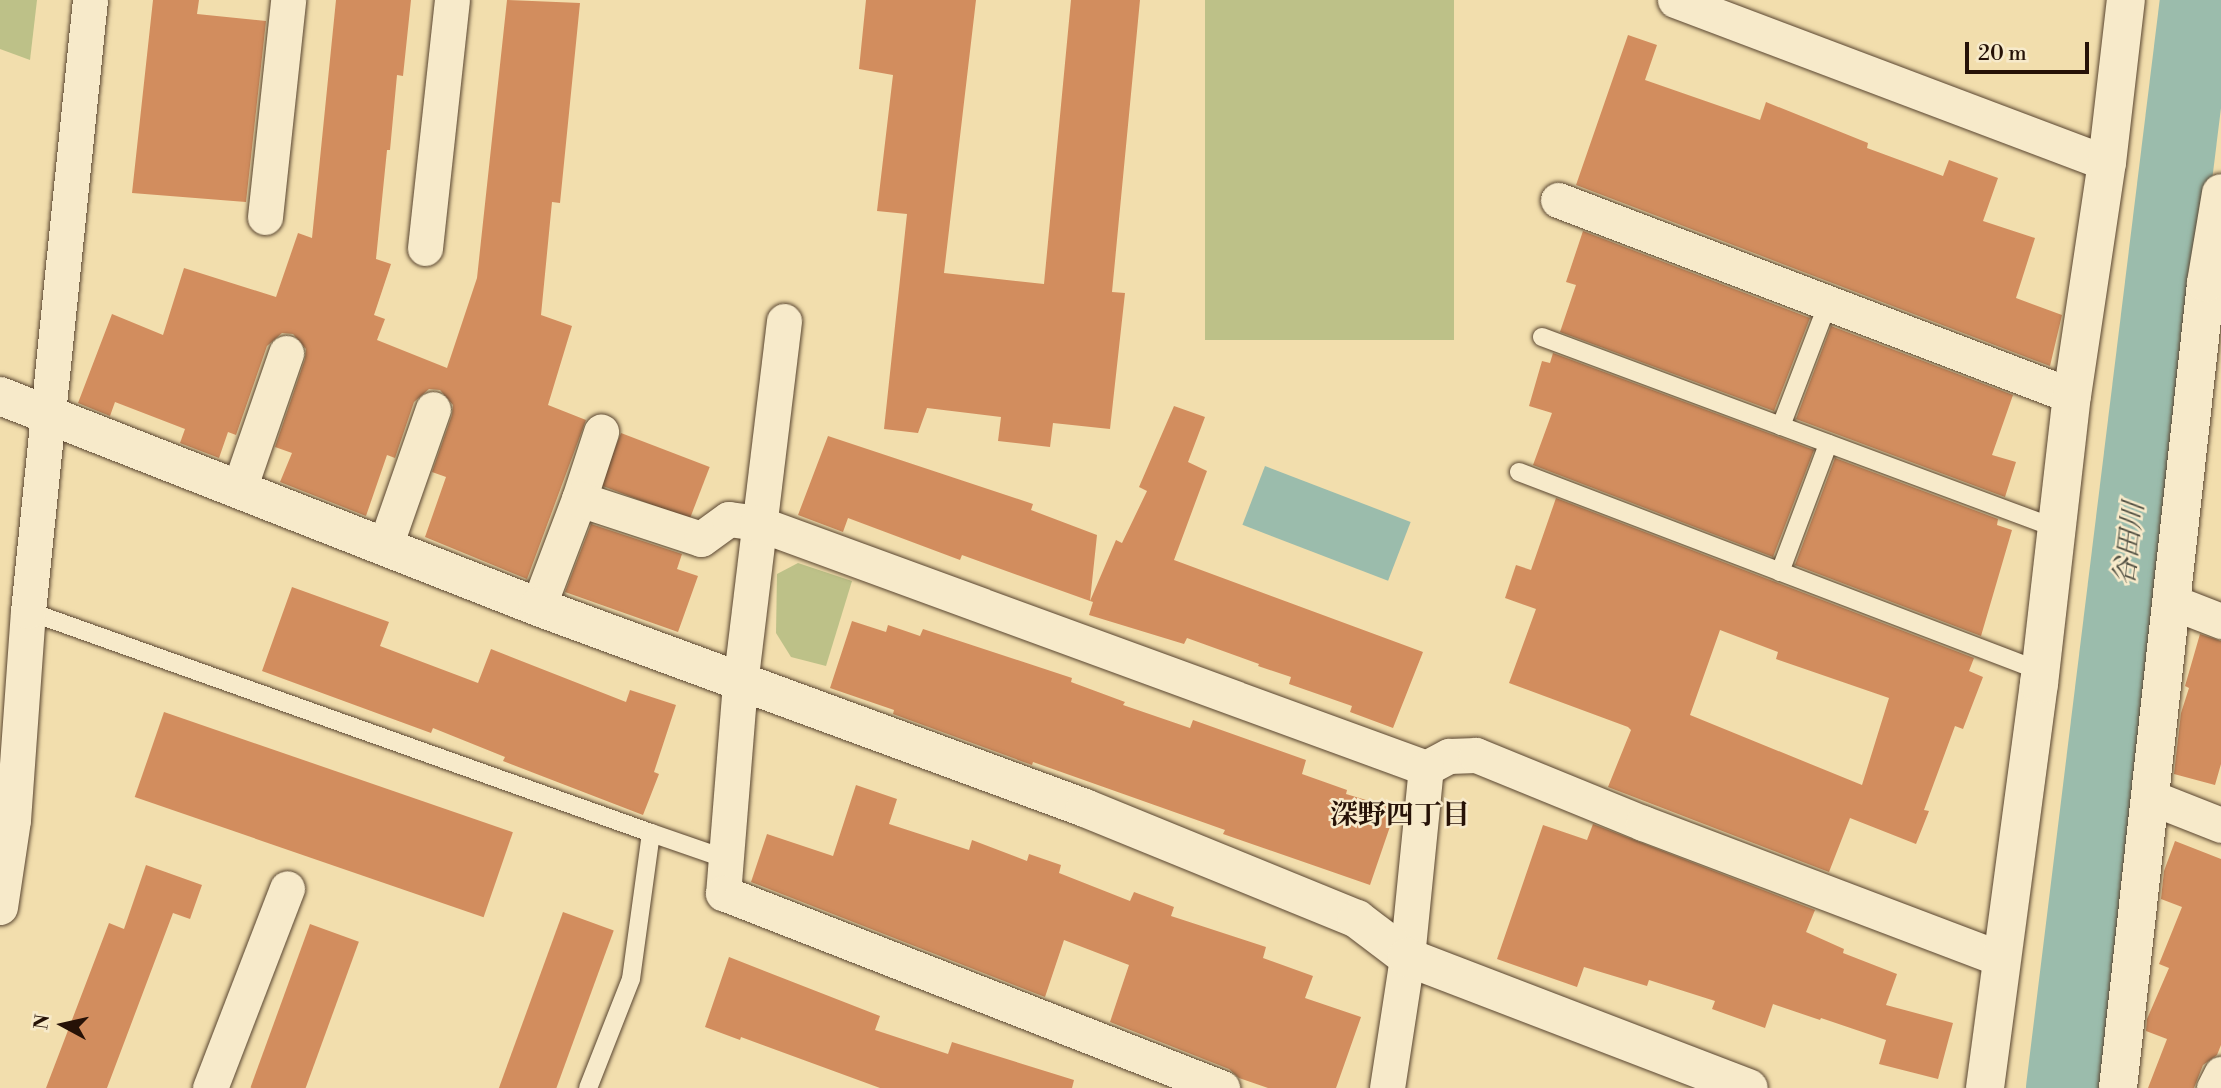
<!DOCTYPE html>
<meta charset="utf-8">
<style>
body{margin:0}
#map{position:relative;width:2221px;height:1088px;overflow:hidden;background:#f2dead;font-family:"Libre Bodoni","Noto Serif JP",serif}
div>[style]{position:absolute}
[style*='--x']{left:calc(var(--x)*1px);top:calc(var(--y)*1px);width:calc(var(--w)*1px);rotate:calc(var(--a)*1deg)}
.green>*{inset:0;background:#bdc188;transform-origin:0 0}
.water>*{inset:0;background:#9bbcac;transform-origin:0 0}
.river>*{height:74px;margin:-37px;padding:0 37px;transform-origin:37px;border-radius:37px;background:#9bbcac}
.building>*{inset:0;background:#d28d5e;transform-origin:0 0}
.roads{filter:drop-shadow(0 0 2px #594530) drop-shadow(0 0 2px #594530)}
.lane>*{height:18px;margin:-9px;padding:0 9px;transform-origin:9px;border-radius:9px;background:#f7eaca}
.street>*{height:35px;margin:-17.5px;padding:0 17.5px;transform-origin:17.5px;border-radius:17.5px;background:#f7eaca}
.secondary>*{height:38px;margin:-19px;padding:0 19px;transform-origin:19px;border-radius:19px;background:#f7eaca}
span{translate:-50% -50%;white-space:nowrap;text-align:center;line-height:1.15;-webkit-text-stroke:5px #f7eaca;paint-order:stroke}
.water-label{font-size:28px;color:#4f4e41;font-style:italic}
.neighbourhood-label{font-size:28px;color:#261207;font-weight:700}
.north{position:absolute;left:28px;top:990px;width:70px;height:70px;-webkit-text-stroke:5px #f7eaca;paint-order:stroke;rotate:278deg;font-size:19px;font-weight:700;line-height:28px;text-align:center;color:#261207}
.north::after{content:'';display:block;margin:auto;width:24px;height:32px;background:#261207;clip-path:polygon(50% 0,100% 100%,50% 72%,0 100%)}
.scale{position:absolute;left:1965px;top:42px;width:124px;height:32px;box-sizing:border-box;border:4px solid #261207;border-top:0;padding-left:9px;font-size:21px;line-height:24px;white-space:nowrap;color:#261207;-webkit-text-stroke:5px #f7eaca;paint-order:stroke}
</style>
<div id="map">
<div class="green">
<div style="clip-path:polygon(0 0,37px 0,30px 60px,0 49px)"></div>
<div style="left:1205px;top:0;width:249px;height:340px"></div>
<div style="clip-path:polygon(798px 563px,852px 581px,826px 666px,791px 657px,776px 633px,777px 574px)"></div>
</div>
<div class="water">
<div style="left:1265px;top:466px;width:156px;height:63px;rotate:21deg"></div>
</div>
<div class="river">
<div style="--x:2063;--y:1088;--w:1096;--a:-82.98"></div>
</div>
<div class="building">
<div style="clip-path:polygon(153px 0,199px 0,197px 14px,266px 21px,246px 202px,132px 193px)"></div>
<div style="clip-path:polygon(336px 0,411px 0,403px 76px,397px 75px,390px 150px,387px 150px,376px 259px,391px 264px,374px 315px,385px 319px,377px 340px,447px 368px,477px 278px,507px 0,580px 3px,560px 203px,552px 202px,541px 315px,572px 326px,548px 405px,586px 420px,527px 579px,425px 537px,446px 477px,432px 472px,452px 415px,453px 405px,440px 390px,429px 389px,414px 402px,395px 458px,387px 455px,366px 516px,280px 482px,292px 453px,275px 447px,305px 359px,306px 349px,293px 334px,282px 333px,267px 346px,236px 435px,228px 432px,219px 458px,180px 443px,185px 429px,115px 402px,110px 416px,78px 403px,112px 314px,163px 335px,184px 268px,276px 297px,298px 233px,312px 238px)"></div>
<div style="clip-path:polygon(866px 0,976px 0,944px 273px,1044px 284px,1071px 0,1140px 0,1112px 292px,1125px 293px,1110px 429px,1053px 423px,1050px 447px,998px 441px,1001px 417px,927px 408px,918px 433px,884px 429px,907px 214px,877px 211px,893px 75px,859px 69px)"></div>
<div style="clip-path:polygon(1628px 35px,1657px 45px,1645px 80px,1760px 120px,1766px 102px,1868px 143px,1867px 148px,1943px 176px,1949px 160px,1998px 178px,1983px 221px,2035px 238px,2016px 298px,2062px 315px,2050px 366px,1576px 185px)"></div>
<div style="clip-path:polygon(1583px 231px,1810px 318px,1774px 411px,1560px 332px,1576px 285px,1566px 282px)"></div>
<div style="clip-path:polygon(1831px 326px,2013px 395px,1992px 455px,2016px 462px,2005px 497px,1796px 419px)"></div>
<div style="clip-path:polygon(1553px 353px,1814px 450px,1773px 557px,1533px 465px,1552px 413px,1529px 406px,1542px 361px,1550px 363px)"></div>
<div style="clip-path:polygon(1174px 406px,1205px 417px,1188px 462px,1207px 471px,1174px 560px,1423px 652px,1393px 728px,1350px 712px,1352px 706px,1289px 684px,1291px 677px,1258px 666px,1259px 664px,1187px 638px,1184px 644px,1089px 615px,1093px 602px,1090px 601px,1116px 540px,1122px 543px,1147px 491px,1139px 487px)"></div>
<div style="left:621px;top:433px;width:95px;height:56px;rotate:21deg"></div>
<div style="clip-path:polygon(828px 436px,1033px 504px,1031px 510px,1097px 535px,1090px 601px,962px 555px,960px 560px,848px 518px,843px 532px,798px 515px)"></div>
<div style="clip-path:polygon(1835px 458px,1998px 519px,1997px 525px,2012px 530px,1981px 636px,1795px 565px)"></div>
<div style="clip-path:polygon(evenodd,1556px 498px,1974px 658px,1969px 671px,1983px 677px,1963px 729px,1955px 726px,1924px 810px,1929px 811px,1916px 844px,1850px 818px,1829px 872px,1608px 787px,1631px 730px,1628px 727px,1509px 683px,1536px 609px,1505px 598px,1516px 565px,1531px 570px,1556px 498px,1720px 630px,1778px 652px,1776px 659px,1889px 698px,1862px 785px,1690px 715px,1720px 630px)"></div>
<div style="clip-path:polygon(591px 524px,682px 554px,677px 569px,698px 576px,678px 632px,565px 592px)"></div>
<div style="clip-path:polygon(292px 587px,389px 622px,380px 646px,478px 683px,491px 649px,626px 702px,630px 690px,676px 705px,654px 772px,659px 774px,643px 815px,503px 761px,505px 757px,433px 728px,431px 733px,262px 671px)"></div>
<div style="clip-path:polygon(852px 621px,886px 632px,888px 625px,920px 636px,923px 629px,1072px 678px,1071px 682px,1125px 702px,1123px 705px,1190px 728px,1193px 720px,1306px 760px,1302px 774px,1347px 790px,1346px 794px,1396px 809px,1370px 885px,1223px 834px,1225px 830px,1033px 762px,1032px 765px,893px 714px,894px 710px,830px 688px)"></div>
<div style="clip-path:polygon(2200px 634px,2221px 641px,2221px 764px,2215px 785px,2174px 774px,2181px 713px,2189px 688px,2185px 686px)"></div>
<div style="left:164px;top:712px;width:369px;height:90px;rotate:19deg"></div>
<div style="clip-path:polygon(856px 785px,897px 799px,889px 824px,969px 850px,972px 840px,1027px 861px,1029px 854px,1061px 865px,1059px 873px,1130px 901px,1134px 892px,1174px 907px,1171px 916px,1266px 947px,1263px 958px,1313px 976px,1305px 998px,1361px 1017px,1336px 1088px,1268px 1088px,1239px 1078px,1229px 1069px,1110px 1022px,1129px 965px,1064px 940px,1045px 997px,751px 882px,767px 834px,833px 856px)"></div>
<div style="clip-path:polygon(1593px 824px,1815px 910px,1806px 932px,1844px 949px,1843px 953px,1897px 974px,1886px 1005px,1953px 1023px,1938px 1079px,1879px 1064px,1886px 1040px,1821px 1018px,1820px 1020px,1773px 1004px,1765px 1028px,1712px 1009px,1715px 1001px,1649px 980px,1647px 986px,1584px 967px,1577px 987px,1497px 959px,1543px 825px,1587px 840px)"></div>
<div style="clip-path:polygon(2175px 841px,2221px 859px,2221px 1045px,2217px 1055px,2203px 1065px,2194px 1088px,2148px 1088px,2167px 1039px,2146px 1031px,2147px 1019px,2169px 968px,2159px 964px,2182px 907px,2161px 899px,2164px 871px)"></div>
<div style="clip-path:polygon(146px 865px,202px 885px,190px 919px,173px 913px,107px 1088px,46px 1088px,109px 923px,124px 929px)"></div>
<div style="left:563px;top:912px;width:54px;height:188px;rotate:20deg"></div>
<div style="left:310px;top:924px;width:52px;height:174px;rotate:20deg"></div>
<div style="clip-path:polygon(729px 957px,880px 1016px,875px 1030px,948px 1054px,952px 1042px,1074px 1080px,1072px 1088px,880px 1088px,741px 1037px,740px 1040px,705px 1027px)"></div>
</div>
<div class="roads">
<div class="lane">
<div style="--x:1542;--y:337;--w:551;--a:20.41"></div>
<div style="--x:1781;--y:426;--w:132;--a:-69.1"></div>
<div style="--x:1519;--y:472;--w:558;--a:20.9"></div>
<div style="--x:1780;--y:572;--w:137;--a:-69.4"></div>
<div style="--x:28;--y:611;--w:661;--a:19.61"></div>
<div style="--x:651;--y:833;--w:147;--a:97.8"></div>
<div style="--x:631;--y:979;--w:117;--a:111.5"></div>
<div style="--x:651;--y:833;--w:79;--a:19.1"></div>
</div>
<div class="street">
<div style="--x:1675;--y:0;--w:462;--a:20.7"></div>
<div style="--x:1558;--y:200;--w:550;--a:20.87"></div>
<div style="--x:265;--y:217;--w:218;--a:-83.9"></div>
<div style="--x:425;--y:248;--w:249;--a:-83.8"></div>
<div style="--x:784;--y:321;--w:365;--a:96.9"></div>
<div style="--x:740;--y:683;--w:211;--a:94.6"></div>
<div style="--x:723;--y:893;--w:536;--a:21.34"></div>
<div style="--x:239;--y:489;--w:144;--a:-70.9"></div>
<div style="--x:579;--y:499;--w:71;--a:-71.8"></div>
<div style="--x:385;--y:546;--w:145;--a:-70.7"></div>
<div style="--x:2172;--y:602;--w:53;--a:21.2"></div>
<div style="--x:538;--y:607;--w:116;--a:-69.2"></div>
<div style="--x:579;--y:499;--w:128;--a:18.2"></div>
<div style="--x:701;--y:539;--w:34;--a:-36"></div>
<div style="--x:729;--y:519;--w:28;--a:8"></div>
<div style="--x:757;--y:523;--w:712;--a:20.11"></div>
<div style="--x:1426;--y:768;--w:26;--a:-28"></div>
<div style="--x:1449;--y:756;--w:27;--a:-2"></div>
<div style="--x:1476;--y:755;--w:180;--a:22.2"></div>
<div style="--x:1643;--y:823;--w:383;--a:20.8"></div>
<div style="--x:2150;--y:797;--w:76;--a:21.5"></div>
<div style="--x:0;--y:907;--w:88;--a:-81.5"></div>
<div style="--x:13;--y:820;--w:210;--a:-85.9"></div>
<div style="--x:28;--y:611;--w:614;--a:-84.21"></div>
<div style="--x:210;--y:1088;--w:214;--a:-68.9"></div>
<div style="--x:1387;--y:1088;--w:133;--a:-81.3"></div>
<div style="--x:1407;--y:957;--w:190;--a:-84.3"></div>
<div style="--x:2214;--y:1088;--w:16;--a:-63"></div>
</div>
<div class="secondary">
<div style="--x:0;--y:396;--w:578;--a:21.41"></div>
<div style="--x:538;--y:607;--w:583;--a:20.18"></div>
<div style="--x:1085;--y:808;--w:294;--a:22.2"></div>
<div style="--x:1357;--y:919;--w:63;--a:37.2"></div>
<div style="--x:1407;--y:957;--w:366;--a:21"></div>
<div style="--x:1985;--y:1088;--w:408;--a:-82.4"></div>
<div style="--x:2039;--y:684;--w:290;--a:-83.5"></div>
<div style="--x:2072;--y:396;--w:236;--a:-81.5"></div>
<div style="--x:2107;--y:163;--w:164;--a:-83.4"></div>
<div style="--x:2118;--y:1088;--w:810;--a:-83.76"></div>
<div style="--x:2206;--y:283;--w:91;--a:-80.5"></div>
</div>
</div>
<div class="water-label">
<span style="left:2130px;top:544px;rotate:-83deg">谷田川</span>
</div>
<div class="neighbourhood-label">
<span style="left:1400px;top:816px">深野四丁目</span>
</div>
<div class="north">N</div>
<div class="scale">20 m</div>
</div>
